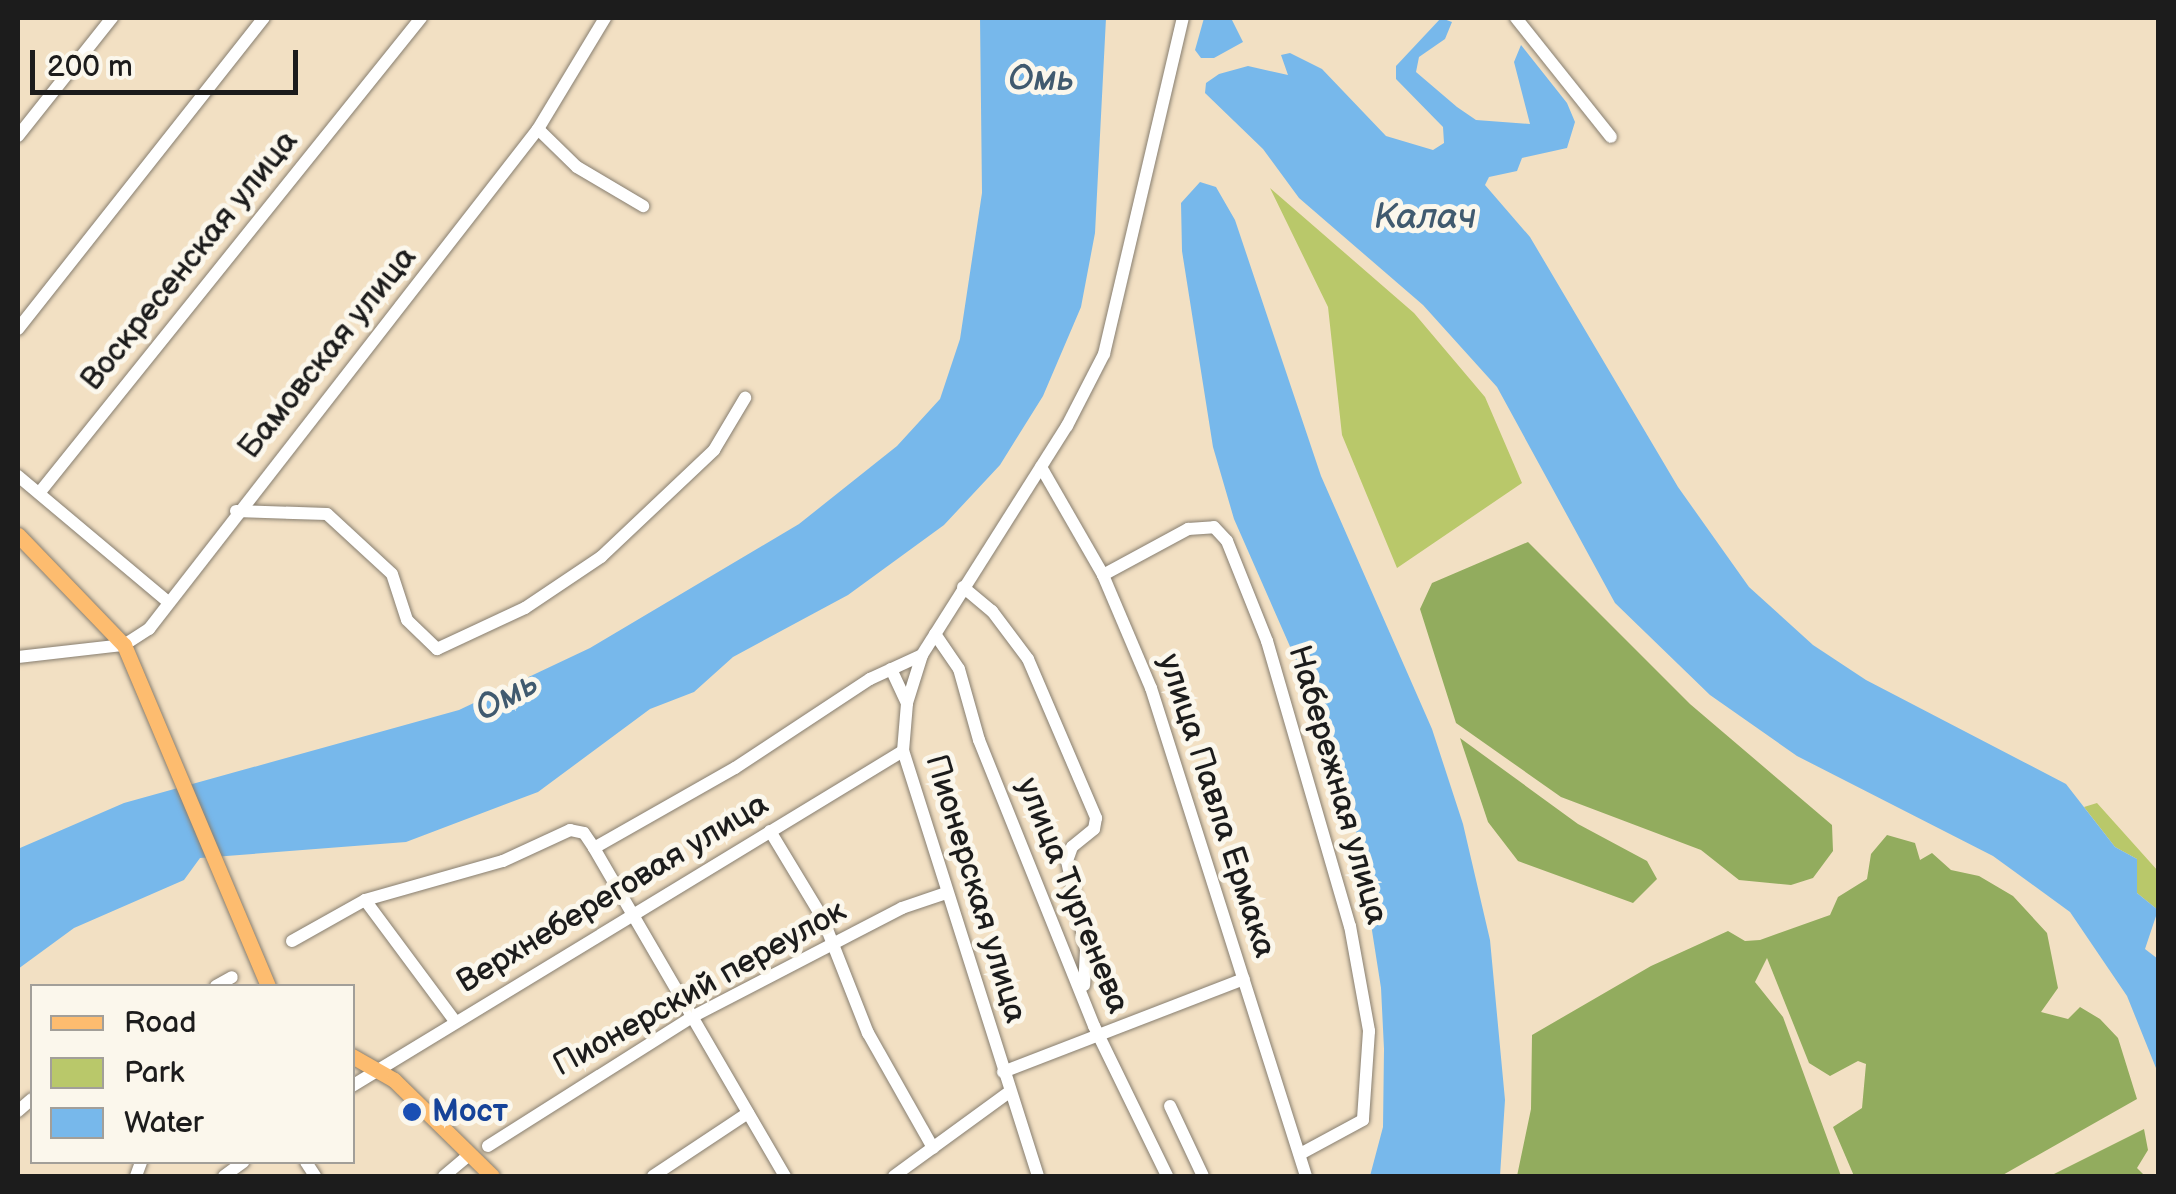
<!DOCTYPE html>
<meta charset="utf-8">
<style>
body{margin:0}
#map{position:relative;width:2176px;height:1194px;overflow:hidden;background:#f2e0c3;font-family:"Balsamiq Sans",sans-serif}
div>[style]{position:absolute}
[style*='--x']{left:calc(var(--x)*1px);top:calc(var(--y)*1px);width:calc(var(--w)*1px);rotate:calc(var(--a)*1deg)}
.green>*{inset:0;background:#b9c86a}
.forest>*{inset:0;background:#92ac5e}
.water>*{inset:0;background:#77b8eb}
.roads{filter:drop-shadow(0 0 2px #877e70) drop-shadow(0 0 2px #877e70)}
.minor>*{height:12px;margin:-6px;padding:0 6px;transform-origin:6px;border-radius:6px;background:#fff}
.major>*{height:15px;margin:-7.5px;padding:0 7.5px;transform-origin:7.5px;border-radius:7.5px;background:#fdbc6f}
.dots>*{width:28px;height:28px;translate:-50% -50%;box-sizing:border-box;border:5px solid #fbf7ec;border-radius:50%}
span{translate:-50% -50%;white-space:nowrap;text-align:center;line-height:1.15;-webkit-text-stroke:10px #fbf7ec;paint-order:stroke}
.street-label{font-size:32px;color:#1c1c1c}
.transit-label{font-size:32px;color:#164399;font-weight:700}
.left{translate:0 -50%;text-align:left}
.water-label{font-size:35px;color:#405a6f;font-style:italic}
.frame{position:absolute;inset:0;border:20px solid #1c1c1c;pointer-events:none}
.legend{position:absolute;left:30px;top:984px;width:325px;height:180px;box-sizing:border-box;background:#fbf7ec;border:2px solid #a29f99;margin:0;padding:12px 18px;list-style:none;font-size:30px;color:#1c1c1c}
.legend li{display:flex;align-items:center;gap:20px;height:50px}
.legend b{width:50px;border:2px solid #a29f99}
.scale{position:absolute;left:30px;top:50px;width:268px;height:45px;box-sizing:border-box;border:5px solid #1c1c1c;border-top:0;padding-left:12px;font-size:30px;line-height:35px;white-space:nowrap;color:#1c1c1c;-webkit-text-stroke:8px #fbf7ec;paint-order:stroke}
</style>
<div id="map">
<div class="green">
<div style="clip-path:polygon(1270px 188px,1414px 313px,1485px 397px,1522px 483px,1397px 568px,1342px 435px,1328px 307px)"></div>
<div style="clip-path:polygon(2097px 803px,2158px 871px,2158px 910px,2137px 893px,2137px 859px,2115px 847px,2084px 807px)"></div>
</div>
<div class="forest">
<div style="clip-path:polygon(1528px 542px,1690px 704px,1832px 825px,1833px 851px,1813px 878px,1791px 885px,1739px 880px,1701px 850px,1561px 797px,1456px 723px,1420px 609px,1432px 583px)"></div>
<div style="clip-path:polygon(1460px 738px,1578px 824px,1647px 861px,1657px 879px,1633px 903px,1518px 861px,1488px 822px)"></div>
<div style="clip-path:polygon(1887px 835px,1915px 843px,1920px 860px,1932px 853px,1951px 870px,1979px 876px,2013px 896px,2047px 933px,2058px 988px,2041px 1012px,2068px 1019px,2080px 1007px,2100px 1019px,2118px 1038px,2137px 1099px,2001px 1176px,1854px 1176px,1833px 1127px,1862px 1108px,1866px 1064px,1858px 1061px,1830px 1076px,1809px 1063px,1767px 958px,1755px 982px,1783px 1017px,1841px 1176px,1517px 1176px,1531px 1109px,1532px 1035px,1651px 966px,1728px 931px,1745px 941px,1760px 940px,1830px 915px,1838px 897px,1867px 879px,1871px 854px)"></div>
<div style="clip-path:polygon(2144px 1129px,2148px 1150px,2137px 1168px,2145px 1176px,2050px 1176px)"></div>
</div>
<div class="water">
<div style="clip-path:polygon(980px 18px,1106px 18px,1095px 233px,1081px 307px,1043px 396px,1000px 465px,944px 525px,848px 595px,733px 657px,694px 692px,650px 709px,538px 792px,406px 842px,200px 858px,184px 880px,74px 928px,18px 969px,20px 848px,124px 803px,459px 710px,590px 648px,799px 524px,897px 446px,940px 399px,960px 339px,982px 193px)"></div>
<div style="clip-path:polygon(1204px 18px,1231px 18px,1243px 42px,1214px 58px,1201px 58px,1195px 50px)"></div>
<div style="clip-path:polygon(1441px 18px,1452px 22px,1445px 39px,1419px 57px,1416px 72px,1457px 107px,1476px 120px,1530px 124px,1514px 62px,1521px 45px,1567px 103px,1575px 122px,1567px 148px,1522px 158px,1517px 171px,1489px 177px,1485px 185px,1530px 237px,1678px 487px,1749px 587px,1813px 645px,1866px 680px,2066px 784px,2115px 847px,2137px 859px,2137px 893px,2158px 910px,2145px 949px,2158px 959px,2158px 1073px,2127px 996px,2070px 912px,1993px 856px,1797px 756px,1710px 695px,1615px 603px,1497px 387px,1423px 305px,1299px 198px,1263px 149px,1205px 93px,1206px 83px,1219px 74px,1248px 66px,1288px 75px,1281px 55px,1290px 53px,1322px 69px,1386px 136px,1433px 150px,1444px 143px,1443px 127px,1396px 79px,1396px 66px)"></div>
<div style="clip-path:polygon(1200px 182px,1216px 187px,1235px 220px,1321px 476px,1432px 729px,1463px 824px,1490px 940px,1505px 1100px,1500px 1176px,1370px 1176px,1383px 1127px,1384px 1049px,1381px 988px,1357px 835px,1303px 676px,1234px 519px,1213px 447px,1182px 251px,1181px 203px)"></div>
</div>
<div class="roads">
<div class="minor">
<div style="--x:1516;--y:18;--w:152;--a:51.4"></div>
<div style="--x:538;--y:129;--w:54;--a:44.3"></div>
<div style="--x:577;--y:167;--w:77;--a:30.6"></div>
<div style="--x:18;--y:136;--w:151;--a:-51.5"></div>
<div style="--x:18;--y:329;--w:397;--a:-51.7"></div>
<div style="--x:1041;--y:467;--w:125;--a:60.1"></div>
<div style="--x:1103;--y:575;--w:123;--a:67"></div>
<div style="--x:1151;--y:688;--w:512;--a:72.38"></div>
<div style="--x:18;--y:476;--w:196;--a:40"></div>
<div style="--x:40;--y:492;--w:608;--a:-51.21"></div>
<div style="--x:236;--y:511;--w:91;--a:1.9"></div>
<div style="--x:327;--y:514;--w:88;--a:42.7"></div>
<div style="--x:392;--y:574;--w:48;--a:71.9"></div>
<div style="--x:407;--y:620;--w:42;--a:44"></div>
<div style="--x:437;--y:649;--w:97;--a:-25"></div>
<div style="--x:525;--y:608;--w:92;--a:-33.9"></div>
<div style="--x:601;--y:557;--w:156;--a:-43.4"></div>
<div style="--x:714;--y:450;--w:61;--a:-59.2"></div>
<div style="--x:1103;--y:575;--w:97;--a:-28.4"></div>
<div style="--x:1188;--y:529;--w:26;--a:-4"></div>
<div style="--x:1214;--y:527;--w:19;--a:47"></div>
<div style="--x:1227;--y:541;--w:108;--a:68.2"></div>
<div style="--x:1267;--y:641;--w:297;--a:73.8"></div>
<div style="--x:1350;--y:926;--w:107;--a:79.7"></div>
<div style="--x:1369;--y:1031;--w:89;--a:93.9"></div>
<div style="--x:1363;--y:1120;--w:72;--a:151.6"></div>
<div style="--x:963;--y:587;--w:38;--a:40"></div>
<div style="--x:992;--y:611;--w:60;--a:53.1"></div>
<div style="--x:1028;--y:659;--w:173;--a:66.8"></div>
<div style="--x:1096;--y:818;--w:11;--a:100"></div>
<div style="--x:1094;--y:829;--w:28;--a:141"></div>
<div style="--x:1072;--y:847;--w:15;--a:110"></div>
<div style="--x:1067;--y:861;--w:91;--a:77.9"></div>
<div style="--x:1086;--y:950;--w:35;--a:93"></div>
<div style="--x:935;--y:634;--w:42;--a:55.6"></div>
<div style="--x:959;--y:669;--w:74;--a:74.3"></div>
<div style="--x:979;--y:740;--w:308;--a:68.1"></div>
<div style="--x:1094;--y:1026;--w:167;--a:64"></div>
<div style="--x:18;--y:657;--w:107;--a:-6.5"></div>
<div style="--x:124;--y:645;--w:30;--a:-33"></div>
<div style="--x:149;--y:629;--w:633;--a:-52.12"></div>
<div style="--x:538;--y:129;--w:130;--a:-58.9"></div>
<div style="--x:891;--y:669;--w:38;--a:65"></div>
<div style="--x:770;--y:831;--w:103;--a:58.9"></div>
<div style="--x:823;--y:919;--w:123;--a:68.5"></div>
<div style="--x:868;--y:1033;--w:132;--a:60.5"></div>
<div style="--x:594;--y:848;--w:380;--a:59.8"></div>
<div style="--x:365;--y:900;--w:151;--a:53.4"></div>
<div style="--x:292;--y:941;--w:84;--a:-29.3"></div>
<div style="--x:365;--y:900;--w:143;--a:-15.8"></div>
<div style="--x:503;--y:861;--w:74;--a:-24.8"></div>
<div style="--x:570;--y:830;--w:14;--a:12"></div>
<div style="--x:584;--y:833;--w:18;--a:56"></div>
<div style="--x:594;--y:848;--w:162;--a:-29.6"></div>
<div style="--x:735;--y:768;--w:162;--a:-33.4"></div>
<div style="--x:870;--y:679;--w:57;--a:-24.8"></div>
<div style="--x:216;--y:986;--w:18;--a:-29"></div>
<div style="--x:1003;--y:1072;--w:258;--a:-21.1"></div>
<div style="--x:352;--y:1086;--w:645;--a:-31.3"></div>
<div style="--x:1170;--y:1106;--w:77;--a:64.8"></div>
<div style="--x:18;--y:1111;--w:18;--a:-41"></div>
<div style="--x:488;--y:1146;--w:241;--a:-32.3"></div>
<div style="--x:692;--y:1017;--w:237;--a:-27.4"></div>
<div style="--x:902;--y:908;--w:46;--a:-18.8"></div>
<div style="--x:306;--y:1162;--w:17;--a:57"></div>
<div style="--x:136;--y:1176;--w:15;--a:-70"></div>
<div style="--x:224;--y:1176;--w:24;--a:-36"></div>
<div style="--x:444;--y:1176;--w:34;--a:-40"></div>
<div style="--x:653;--y:1176;--w:114;--a:-33.6"></div>
<div style="--x:894;--y:1176;--w:142;--a:-36.1"></div>
<div style="--x:1038;--y:1176;--w:446;--a:-107.6"></div>
<div style="--x:903;--y:751;--w:48;--a:-85.2"></div>
<div style="--x:907;--y:703;--w:50;--a:-72.6"></div>
<div style="--x:922;--y:655;--w:271;--a:-57.7"></div>
<div style="--x:1067;--y:426;--w:81;--a:-62.8"></div>
<div style="--x:1104;--y:354;--w:345;--a:-76.8"></div>
</div>
<div class="major">
<div style="--x:18;--y:535;--w:153;--a:46.1"></div>
<div style="--x:124;--y:645;--w:370;--a:67.1"></div>
<div style="--x:352;--y:1056;--w:48;--a:29.7"></div>
<div style="--x:394;--y:1080;--w:137;--a:44.4"></div>
</div>
</div>
<div class="dots">
<div style="left:412px;top:1112px;background:#1a4fb4"></div>
</div>
<div class="street-label">
<span style="left:190px;top:261px;rotate:-51deg">Воскресенская улица</span>
<span style="left:328px;top:353px;rotate:-51deg">Бамовская улица</span>
<span style="left:1337px;top:785px;rotate:74deg">Набережная улица</span>
<span style="left:1216px;top:806px;rotate:72deg">улица Павла Ермака</span>
<span style="left:975px;top:889px;rotate:73deg">Пионерская улица</span>
<span style="left:613px;top:894px;rotate:-31deg">Верхнебереговая улица</span>
<span style="left:1072px;top:896px;rotate:68deg">улица Тургенева</span>
<span style="left:700px;top:989px;rotate:-29deg">Пионерский переулок</span>
</div>
<div class="transit-label">
<span class="left" style="left:432px;top:1112px">Мост</span>
</div>
<div class="water-label">
<span style="left:1041px;top:80px">Омь</span>
<span style="left:1425px;top:218px">Калач</span>
<span style="left:507px;top:697px;rotate:-29deg">Омь</span>
</div>
<div class="frame"></div>
<ul class="legend">
<li><b style="height:12px;background:#fdbc6f"></b>Road</li>
<li><b style="height:28px;background:#b9c86a"></b>Park</li>
<li><b style="height:28px;background:#77b8eb"></b>Water</li>
</ul>
<div class="scale">200 m</div>
</div>
